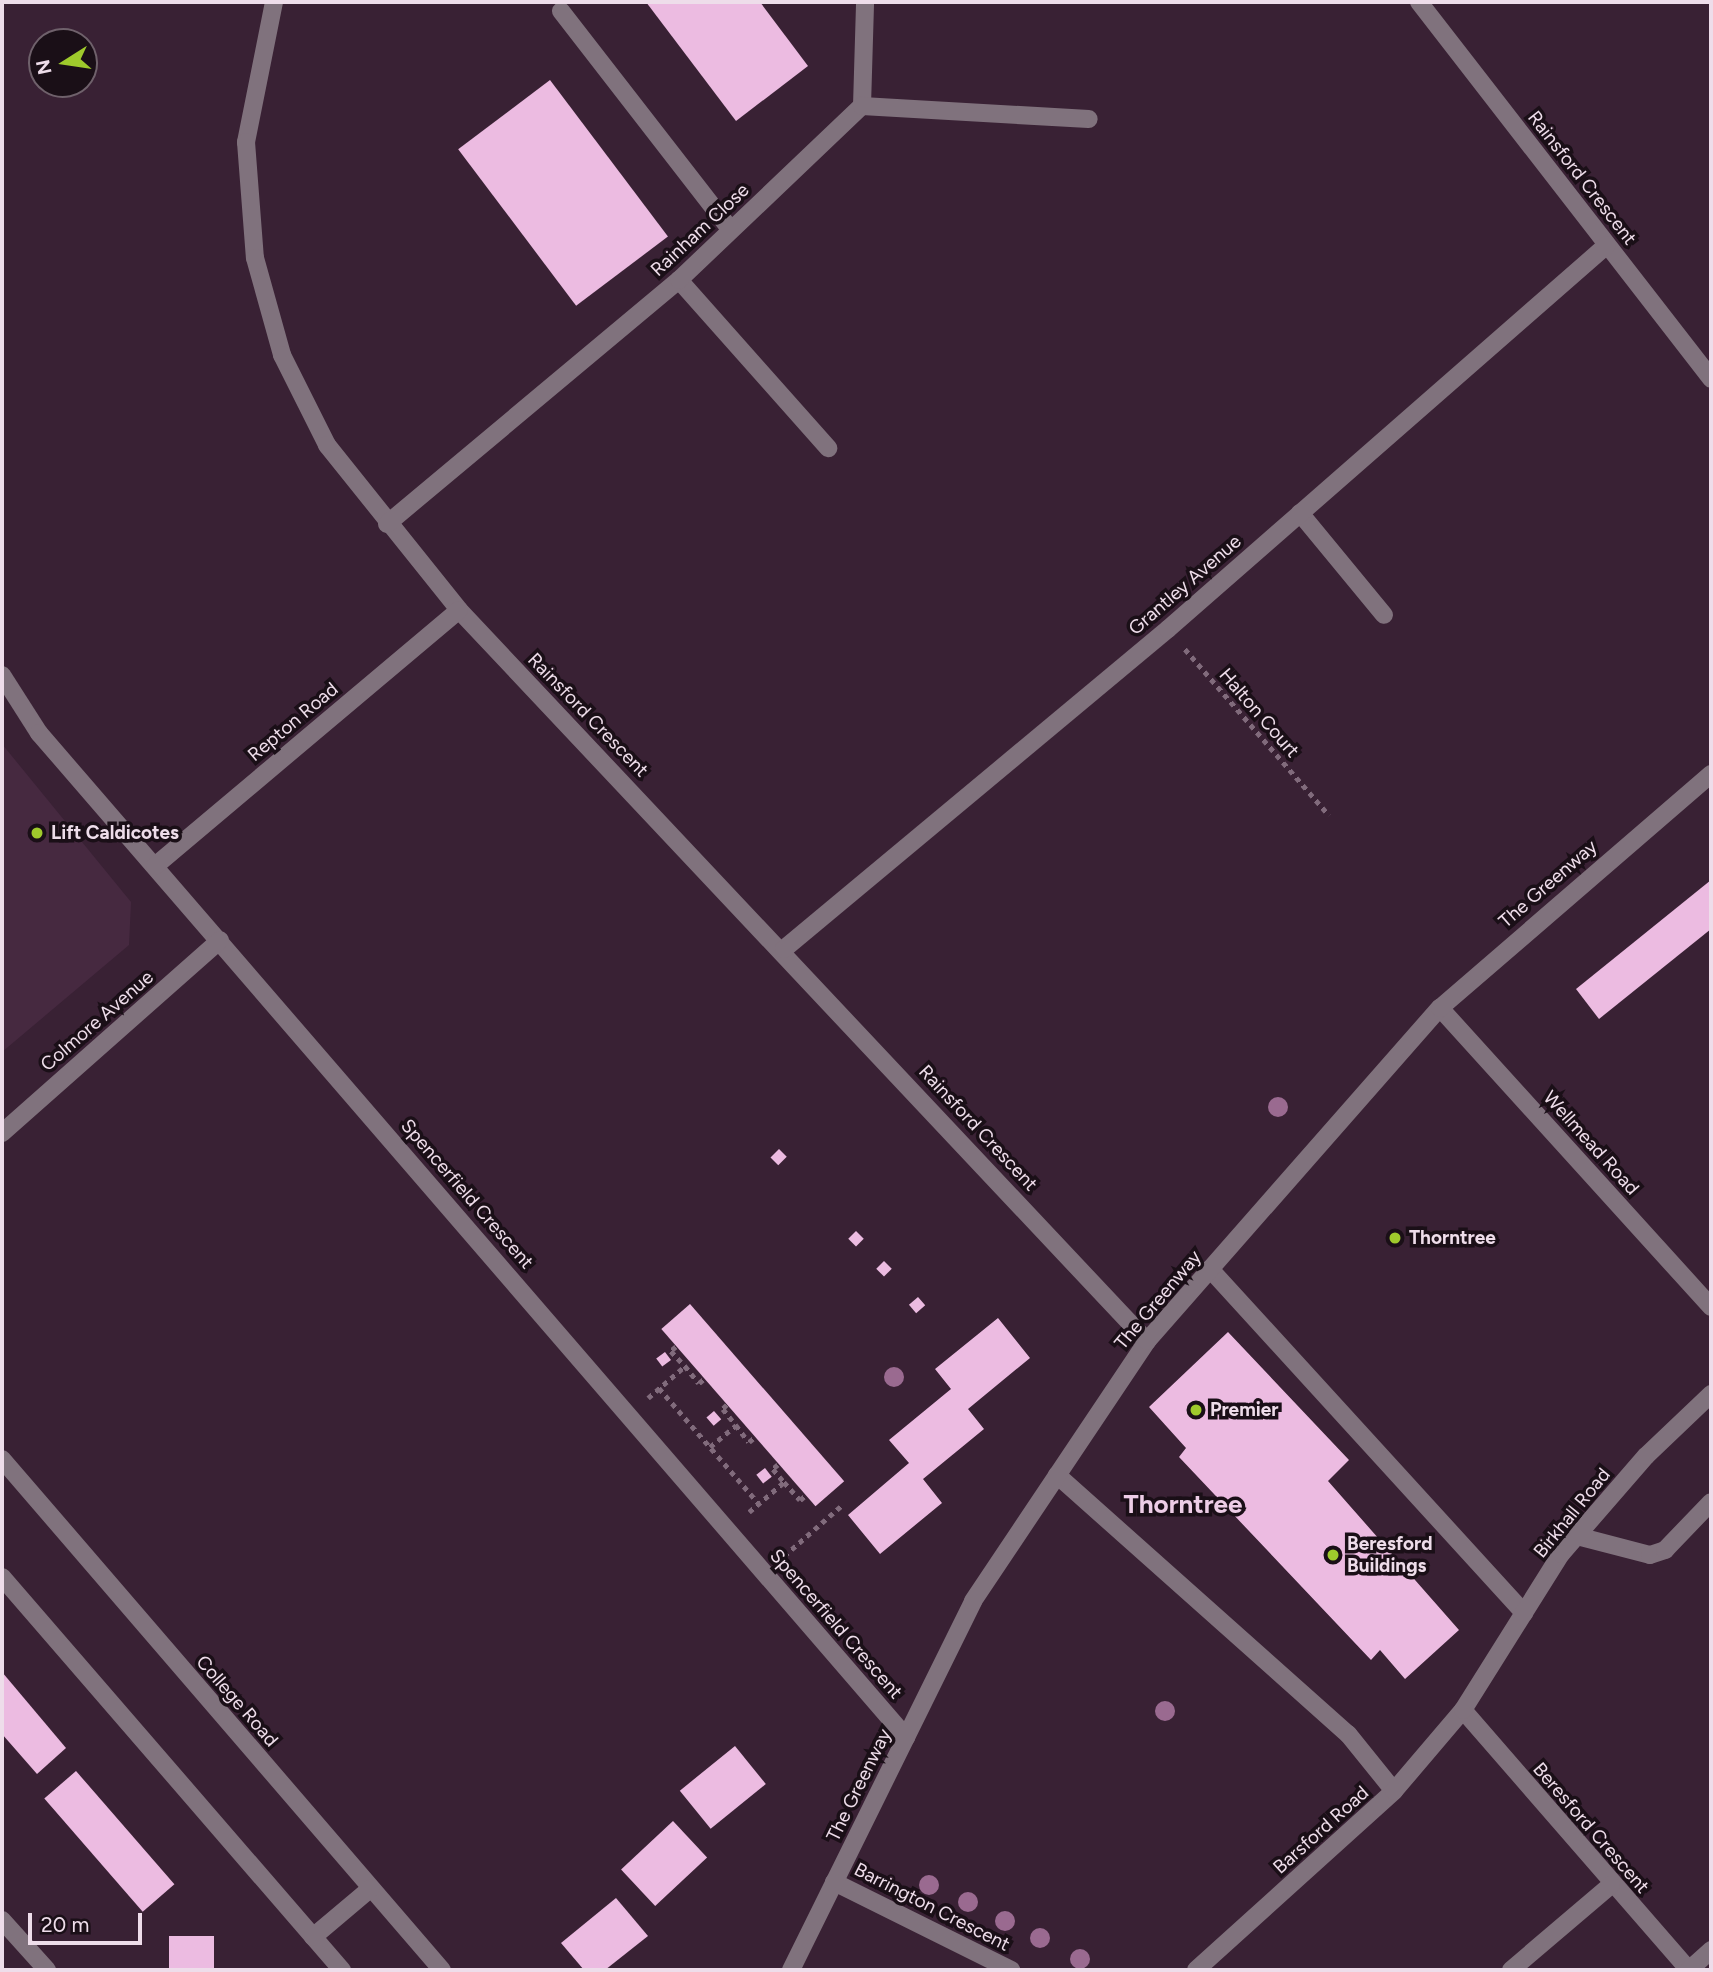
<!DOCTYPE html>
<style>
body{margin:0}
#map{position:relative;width:1713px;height:1972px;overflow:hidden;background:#392134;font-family:Figtree,sans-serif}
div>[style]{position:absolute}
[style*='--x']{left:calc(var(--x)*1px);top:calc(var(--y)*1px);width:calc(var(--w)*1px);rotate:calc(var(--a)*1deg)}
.built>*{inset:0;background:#462940}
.building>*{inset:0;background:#ecbbe1;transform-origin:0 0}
.path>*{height:4.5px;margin-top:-2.25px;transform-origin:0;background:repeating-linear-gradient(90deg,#816b7c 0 5px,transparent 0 10px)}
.minor>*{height:18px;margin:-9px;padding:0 9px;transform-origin:9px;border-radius:9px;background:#80727d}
.trees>*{width:20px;height:20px;margin:-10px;border-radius:50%;background:#9a6a90}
.dots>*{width:19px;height:19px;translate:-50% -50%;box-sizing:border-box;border:4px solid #1a0f17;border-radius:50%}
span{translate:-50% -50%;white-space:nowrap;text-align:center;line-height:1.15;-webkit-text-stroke:7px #1a0f17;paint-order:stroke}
.street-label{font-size:19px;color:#eeddea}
.poi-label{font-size:19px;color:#eeddea;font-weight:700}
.left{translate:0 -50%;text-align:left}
.district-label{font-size:26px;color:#edcde6;font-weight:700}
.frame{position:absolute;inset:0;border:4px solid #eeddea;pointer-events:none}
.north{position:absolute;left:28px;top:28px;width:70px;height:70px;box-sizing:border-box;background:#1a0f17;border:2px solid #6f616b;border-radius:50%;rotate:258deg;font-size:19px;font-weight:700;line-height:28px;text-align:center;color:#eeddea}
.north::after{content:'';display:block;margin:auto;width:24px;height:32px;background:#9fca2c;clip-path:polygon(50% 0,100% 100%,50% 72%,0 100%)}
.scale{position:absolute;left:28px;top:1913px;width:114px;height:32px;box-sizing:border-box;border:4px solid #eeddea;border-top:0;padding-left:9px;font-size:21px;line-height:24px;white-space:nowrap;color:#eeddea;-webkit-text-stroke:5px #1a0f17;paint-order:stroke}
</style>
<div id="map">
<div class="built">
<div style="clip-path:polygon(2px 744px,131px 902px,129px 945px,2px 1052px)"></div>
</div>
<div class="building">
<div style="clip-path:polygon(646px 2px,760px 2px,808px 66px,736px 121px)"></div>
<div style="left:550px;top:80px;width:196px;height:115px;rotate:53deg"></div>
<div style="clip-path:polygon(1711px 880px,1711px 929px,1599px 1019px,1576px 989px)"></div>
<div style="left:779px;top:1149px;width:11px;height:12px;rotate:45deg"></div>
<div style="left:856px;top:1231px;width:11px;height:11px;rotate:45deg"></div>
<div style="left:884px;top:1261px;width:11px;height:11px;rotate:45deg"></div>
<div style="left:918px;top:1297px;width:11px;height:12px;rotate:49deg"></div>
<div style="left:690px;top:1304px;width:235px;height:38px;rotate:49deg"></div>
<div style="clip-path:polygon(998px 1318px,1030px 1358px,968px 1409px,984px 1429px,923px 1479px,942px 1503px,880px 1554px,848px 1515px,909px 1463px,889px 1440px,951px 1389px,935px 1369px)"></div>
<div style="clip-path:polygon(1228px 1332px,1349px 1460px,1328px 1481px,1459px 1630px,1405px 1679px,1380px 1650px,1371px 1660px,1179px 1457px,1186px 1448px,1149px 1407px)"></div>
<div style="left:665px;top:1352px;width:10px;height:11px;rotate:53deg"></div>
<div style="left:714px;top:1411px;width:11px;height:10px;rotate:49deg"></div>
<div style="left:765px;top:1468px;width:11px;height:11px;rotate:52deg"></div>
<div style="clip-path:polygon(2px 1672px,66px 1748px,37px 1774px,2px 1734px)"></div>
<div style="left:735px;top:1746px;width:49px;height:71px;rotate:51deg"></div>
<div style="left:76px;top:1771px;width:150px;height:42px;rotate:49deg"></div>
<div style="left:673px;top:1821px;width:50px;height:71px;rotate:47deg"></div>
<div style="clip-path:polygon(616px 1898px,648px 1936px,605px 1970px,584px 1970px,561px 1943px)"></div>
<div style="left:169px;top:1936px;width:45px;height:34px"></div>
</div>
<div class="path">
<div style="--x:1185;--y:649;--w:220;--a:49.1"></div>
<div style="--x:676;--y:1347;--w:6;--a:141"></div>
<div style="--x:671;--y:1351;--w:21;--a:47"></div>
<div style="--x:659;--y:1388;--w:153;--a:49.2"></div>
<div style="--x:648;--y:1398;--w:49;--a:-40.9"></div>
<div style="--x:685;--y:1366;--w:22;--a:51"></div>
<div style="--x:699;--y:1383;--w:6;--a:-39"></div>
<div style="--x:727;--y:1405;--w:6;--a:135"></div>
<div style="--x:723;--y:1409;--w:21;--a:51"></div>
<div style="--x:710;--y:1447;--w:34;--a:-40"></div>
<div style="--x:736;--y:1425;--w:21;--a:53"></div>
<div style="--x:749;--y:1442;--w:8;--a:-40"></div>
<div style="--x:778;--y:1465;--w:6;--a:141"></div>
<div style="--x:773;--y:1469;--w:17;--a:50"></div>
<div style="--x:749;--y:1512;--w:46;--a:-40.6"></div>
<div style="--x:784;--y:1482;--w:24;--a:48"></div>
<div style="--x:800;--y:1500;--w:6;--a:-39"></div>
<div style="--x:784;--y:1556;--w:76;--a:-41.3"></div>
</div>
<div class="minor">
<div style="--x:274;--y:2;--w:143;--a:101.3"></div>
<div style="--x:246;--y:142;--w:116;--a:85.6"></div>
<div style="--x:255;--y:258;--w:101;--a:74.4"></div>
<div style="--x:282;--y:355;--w:101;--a:63.4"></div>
<div style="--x:327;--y:445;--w:211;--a:51.3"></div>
<div style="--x:459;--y:610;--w:1004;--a:46.74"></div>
<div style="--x:1419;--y:2;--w:477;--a:52.2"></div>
<div style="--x:561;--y:11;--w:277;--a:52.2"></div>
<div style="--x:862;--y:106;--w:104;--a:-88.3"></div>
<div style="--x:679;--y:280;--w:225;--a:48.4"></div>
<div style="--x:1300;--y:513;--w:132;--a:50.5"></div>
<div style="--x:387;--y:524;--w:381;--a:-39.9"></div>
<div style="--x:679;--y:280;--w:253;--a:-43.6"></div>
<div style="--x:862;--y:106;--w:227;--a:3.3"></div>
<div style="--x:2;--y:675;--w:69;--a:57.5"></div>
<div style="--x:39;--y:733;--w:1327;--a:49.19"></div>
<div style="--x:155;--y:866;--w:397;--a:-40.1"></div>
<div style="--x:784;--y:949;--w:500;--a:-39.8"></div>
<div style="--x:1168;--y:629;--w:583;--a:-41.18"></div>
<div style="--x:1440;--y:1008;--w:404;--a:47.8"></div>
<div style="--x:2;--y:1133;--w:291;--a:-41.5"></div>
<div style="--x:1210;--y:1269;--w:466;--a:47.6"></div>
<div style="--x:2;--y:1459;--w:674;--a:49.27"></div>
<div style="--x:1057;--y:1475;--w:390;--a:41.7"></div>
<div style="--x:1348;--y:1734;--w:73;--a:51.1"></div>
<div style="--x:1577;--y:1536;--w:75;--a:14.6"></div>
<div style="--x:1650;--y:1555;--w:16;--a:-18"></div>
<div style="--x:1665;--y:1550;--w:66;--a:-46.2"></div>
<div style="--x:2;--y:1577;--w:520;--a:49.14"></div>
<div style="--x:1463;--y:1710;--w:344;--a:49"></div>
<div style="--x:834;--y:1882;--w:198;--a:26.4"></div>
<div style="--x:2;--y:1920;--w:67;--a:48"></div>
<div style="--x:313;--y:1937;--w:75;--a:-40.1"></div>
<div style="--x:791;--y:1970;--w:411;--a:-63.7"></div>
<div style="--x:973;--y:1601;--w:313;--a:-56.2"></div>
<div style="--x:1147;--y:1341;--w:444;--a:-48.7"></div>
<div style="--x:1440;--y:1008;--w:358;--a:-40.8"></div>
<div style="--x:1196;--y:1970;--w:267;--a:-42.1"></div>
<div style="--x:1394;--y:1791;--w:106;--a:-49.6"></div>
<div style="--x:1463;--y:1710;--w:184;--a:-57.9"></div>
<div style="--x:1561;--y:1554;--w:130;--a:-49.1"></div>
<div style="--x:1646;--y:1456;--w:90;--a:-43.6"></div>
<div style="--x:1511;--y:1970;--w:131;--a:-40.4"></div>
<div style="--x:1689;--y:1970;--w:30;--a:-42"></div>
</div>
<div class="trees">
<div style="left:1278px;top:1107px"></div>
<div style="left:894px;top:1377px"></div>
<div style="left:1165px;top:1711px"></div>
<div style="left:929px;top:1885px"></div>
<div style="left:968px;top:1902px"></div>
<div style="left:1005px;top:1921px"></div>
<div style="left:1040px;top:1938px"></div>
<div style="left:1080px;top:1959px"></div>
</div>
<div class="dots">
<div style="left:37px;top:833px;background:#9fca2c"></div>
<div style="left:1395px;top:1238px;background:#9fca2c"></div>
<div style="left:1196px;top:1410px;background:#9fca2c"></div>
<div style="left:1333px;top:1555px;background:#9fca2c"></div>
</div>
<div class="street-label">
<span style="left:1582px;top:178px;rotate:52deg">Rainsford Crescent</span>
<span style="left:700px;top:230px;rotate:-43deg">Rainham Close</span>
<span style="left:1185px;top:585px;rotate:-41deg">Grantley Avenue</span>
<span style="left:1259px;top:713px;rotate:49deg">Halton Court</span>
<span style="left:588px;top:715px;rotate:46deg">Rainsford Crescent</span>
<span style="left:293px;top:722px;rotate:-40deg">Repton Road</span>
<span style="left:1548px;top:884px;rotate:-41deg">The Greenway</span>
<span style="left:97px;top:1021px;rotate:-41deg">Colmore Avenue</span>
<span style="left:978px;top:1128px;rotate:47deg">Rainsford Crescent</span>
<span style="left:1591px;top:1143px;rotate:48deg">Wellmead Road</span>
<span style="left:467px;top:1194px;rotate:49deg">Spencerfield Crescent</span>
<span style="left:1158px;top:1300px;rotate:-50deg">The Greenway</span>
<span style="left:1572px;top:1513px;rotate:-51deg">Birkhall Road</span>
<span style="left:836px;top:1624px;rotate:49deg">Spencerfield Crescent</span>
<span style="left:237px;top:1701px;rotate:49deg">College Road</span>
<span style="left:859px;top:1785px;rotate:-64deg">The Greenway</span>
<span style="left:1591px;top:1828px;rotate:49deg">Beresford Crescent</span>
<span style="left:1321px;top:1830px;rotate:-42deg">Barsford Road</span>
<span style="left:932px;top:1907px;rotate:27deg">Barrington Crescent</span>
</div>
<div class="poi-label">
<span class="left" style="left:51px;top:833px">Lift Caldicotes</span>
<span class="left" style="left:1409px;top:1238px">Thorntree</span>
<span class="left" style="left:1210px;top:1410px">Premier</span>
<span class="left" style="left:1347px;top:1555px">Beresford<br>Buildings</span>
</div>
<div class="district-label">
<span style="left:1183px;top:1505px">Thorntree</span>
</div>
<div class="frame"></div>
<div class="north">N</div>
<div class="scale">20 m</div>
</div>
